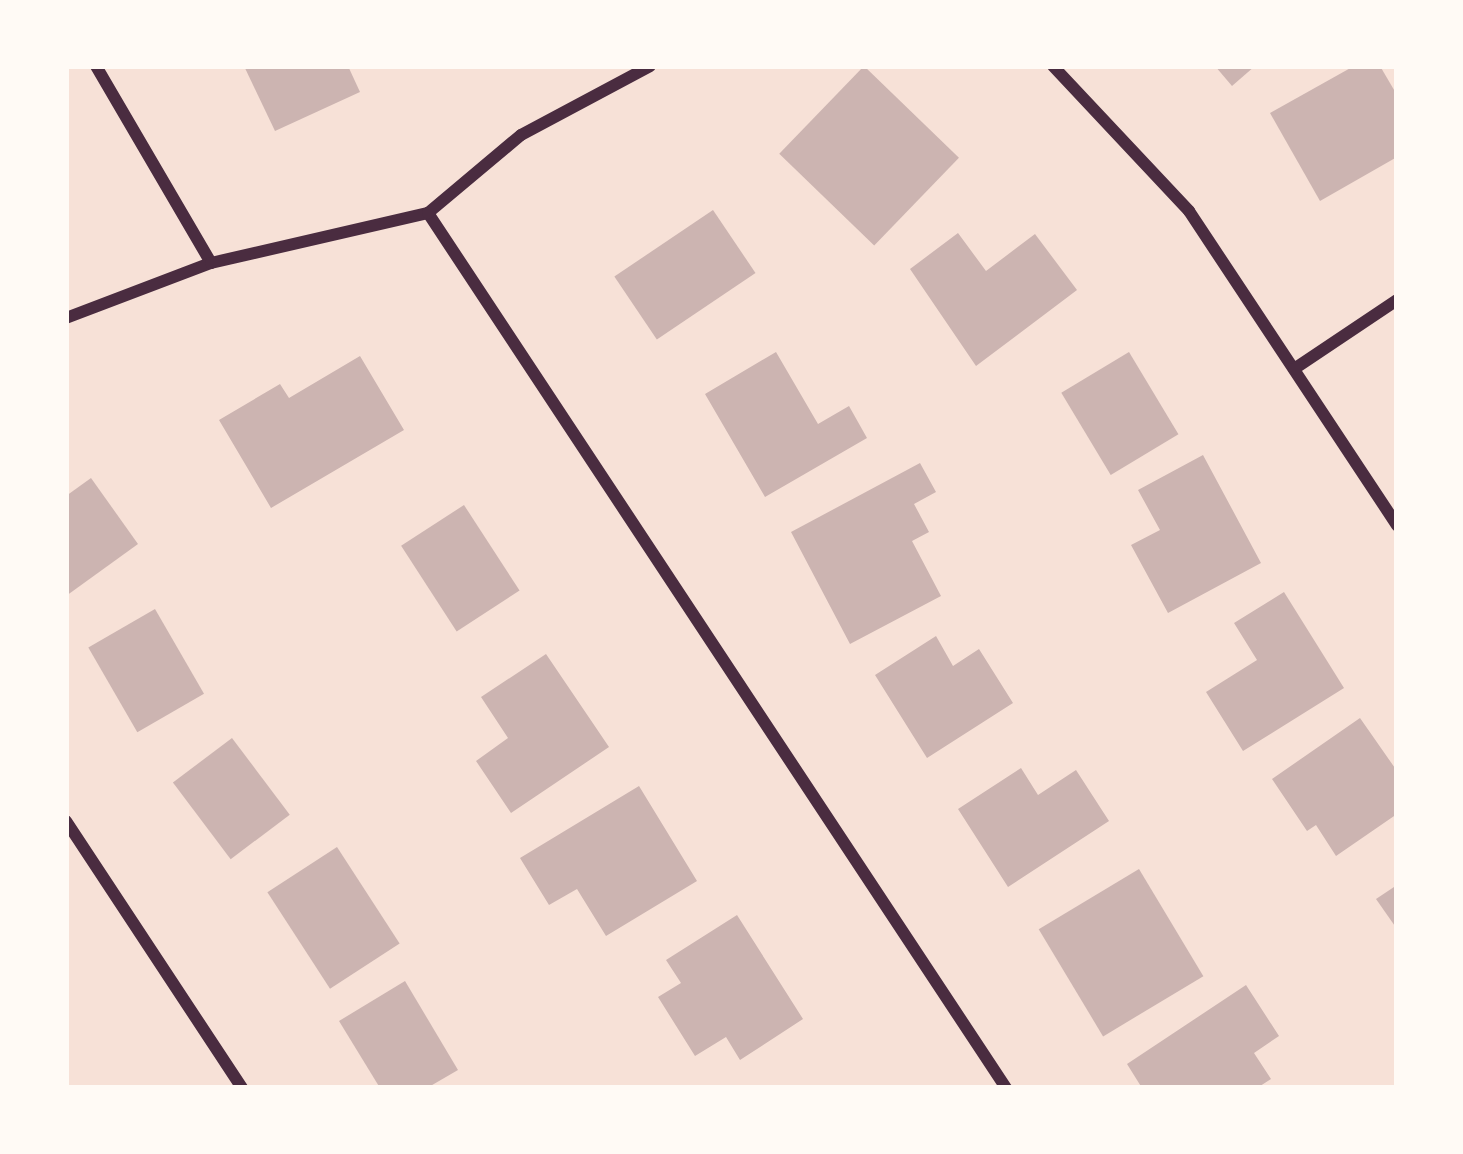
<!DOCTYPE html>
<style>
body{margin:0}
#map{position:relative;width:1463px;height:1154px;overflow:hidden;background:#f7e1d7;font-family:"Archivo Narrow",sans-serif}
div>[style]{position:absolute}
[style*='--x']{left:calc(var(--x)*1px);top:calc(var(--y)*1px);width:calc(var(--w)*1px);rotate:calc(var(--a)*1deg)}
.building>*{inset:0;background:#ccb4b1;transform-origin:0 0}
.minor>*{height:12px;margin:-6px;padding:0 6px;transform-origin:6px;border-radius:6px;background:#4a2c40}
span{translate:-50% -50%;white-space:nowrap;text-align:center;line-height:1.15;-webkit-text-stroke:10px #fffaf5;paint-order:stroke}
.frame{position:absolute;inset:0;border:69px solid #fffaf5;pointer-events:none}
</style>
<div id="map">
<div class="building">
<div style="clip-path:polygon(244px 66px,348px 66px,360px 92px,275px 131px)"></div>
<div style="left:864px;top:66px;width:132px;height:122px;rotate:44deg"></div>
<div style="clip-path:polygon(1215px 66px,1255px 66px,1232px 86px)"></div>
<div style="clip-path:polygon(1354px 66px,1380px 66px,1397px 95px,1397px 157px,1320px 201px,1270px 113px)"></div>
<div style="left:713px;top:210px;width:76px;height:119px;rotate:56deg"></div>
<div style="clip-path:polygon(958px 233px,986px 271px,1035px 234px,1077px 290px,976px 366px,910px 269px)"></div>
<div style="clip-path:polygon(776px 352px,818px 424px,849px 406px,867px 438px,765px 497px,705px 394px)"></div>
<div style="left:1129px;top:352px;width:96px;height:79px;rotate:59deg"></div>
<div style="clip-path:polygon(360px 356px,404px 430px,271px 508px,219px 420px,280px 384px,289px 398px)"></div>
<div style="clip-path:polygon(1203px 455px,1261px 563px,1168px 613px,1131px 545px,1160px 530px,1138px 490px)"></div>
<div style="clip-path:polygon(920px 463px,936px 492px,914px 504px,929px 532px,912px 541px,941px 596px,850px 644px,791px 532px)"></div>
<div style="clip-path:polygon(91px 478px,138px 544px,66px 596px,66px 496px)"></div>
<div style="left:464px;top:505px;width:102px;height:75px;rotate:57deg"></div>
<div style="clip-path:polygon(1284px 592px,1344px 688px,1243px 751px,1206px 692px,1257px 660px,1234px 623px)"></div>
<div style="left:155px;top:609px;width:98px;height:77px;rotate:60deg"></div>
<div style="clip-path:polygon(936px 636px,953px 666px,979px 649px,1013px 703px,927px 758px,875px 675px)"></div>
<div style="clip-path:polygon(546px 654px,609px 747px,511px 813px,476px 761px,508px 738px,481px 697px)"></div>
<div style="clip-path:polygon(1360px 718px,1397px 771px,1397px 814px,1336px 856px,1316px 825px,1307px 831px,1272px 779px)"></div>
<div style="left:232px;top:738px;width:96px;height:74px;rotate:53deg"></div>
<div style="clip-path:polygon(1021px 768px,1038px 795px,1076px 770px,1109px 821px,1008px 887px,958px 809px)"></div>
<div style="clip-path:polygon(639px 786px,697px 881px,606px 936px,577px 889px,549px 905px,520px 858px)"></div>
<div style="left:337px;top:847px;width:115px;height:83px;rotate:57deg"></div>
<div style="left:1139px;top:869px;width:125px;height:117px;rotate:59deg"></div>
<div style="clip-path:polygon(1397px 885px,1397px 929px,1376px 899px)"></div>
<div style="clip-path:polygon(737px 915px,803px 1019px,740px 1060px,726px 1037px,695px 1056px,658px 997px,681px 983px,666px 960px)"></div>
<div style="clip-path:polygon(405px 981px,458px 1070px,427px 1088px,380px 1088px,339px 1021px)"></div>
<div style="clip-path:polygon(1246px 985px,1279px 1036px,1254px 1053px,1271px 1079px,1257px 1088px,1142px 1088px,1127px 1064px)"></div>
</div>
<div class="minor">
<div style="--x:96;--y:66;--w:228;--a:59.7"></div>
<div style="--x:1053;--y:66;--w:199;--a:46.8"></div>
<div style="--x:1189;--y:211;--w:377;--a:56.5"></div>
<div style="--x:428;--y:213;--w:1049;--a:56.55"></div>
<div style="--x:66;--y:318;--w:155;--a:-20.8"></div>
<div style="--x:211;--y:263;--w:223;--a:-13"></div>
<div style="--x:428;--y:213;--w:121;--a:-40"></div>
<div style="--x:521;--y:135;--w:146;--a:-28.1"></div>
<div style="--x:1294;--y:369;--w:124;--a:-33.8"></div>
<div style="--x:66;--y:821;--w:320;--a:56.6"></div>
</div>
<div class="frame"></div>
</div>
